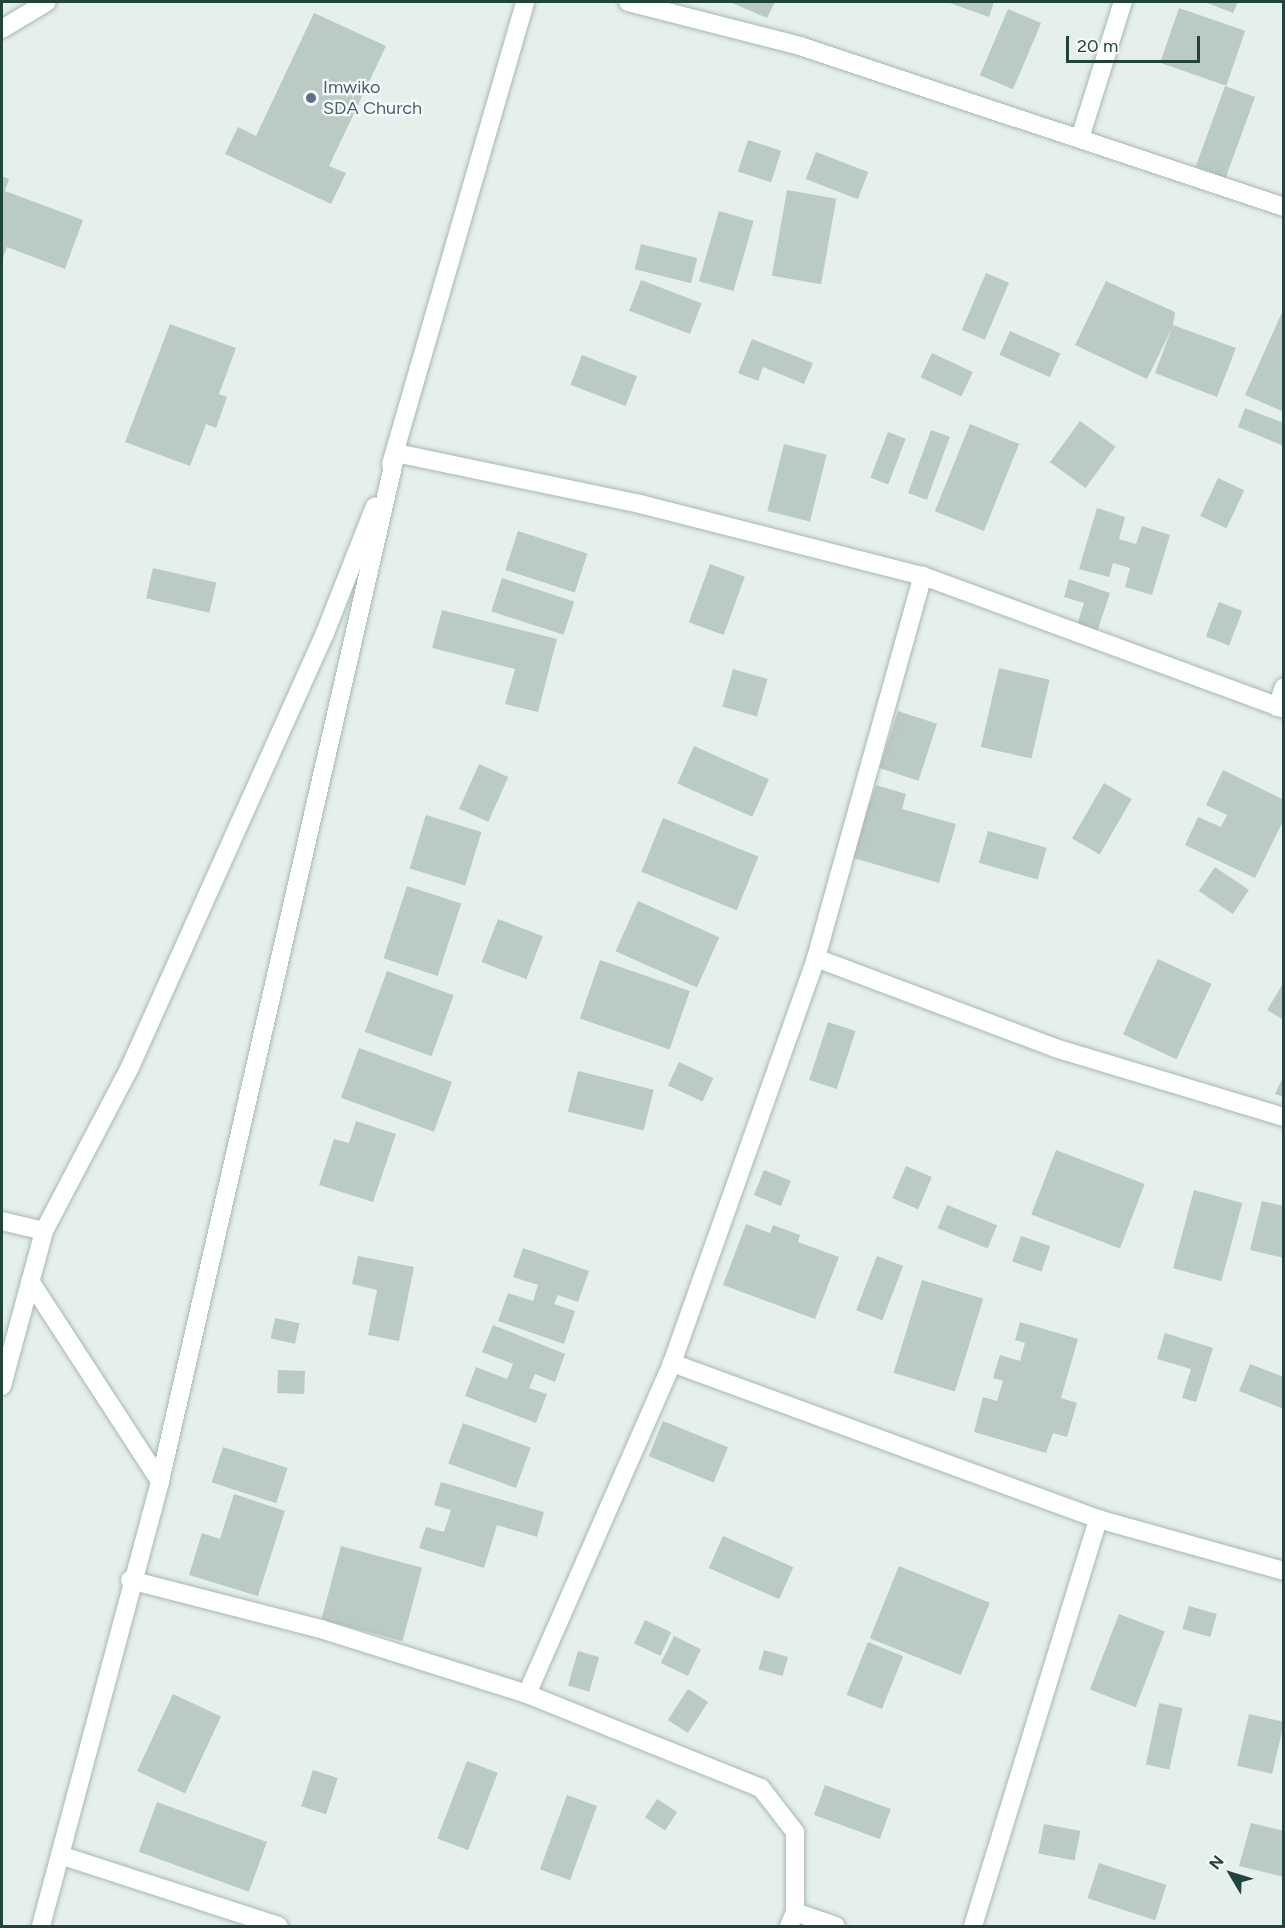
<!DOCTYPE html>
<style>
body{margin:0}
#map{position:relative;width:1285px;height:1928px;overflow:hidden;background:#e5efeb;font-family:Figtree,sans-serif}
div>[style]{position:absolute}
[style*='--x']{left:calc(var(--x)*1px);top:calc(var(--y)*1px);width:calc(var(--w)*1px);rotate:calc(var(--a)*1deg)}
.building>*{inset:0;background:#bacbc5;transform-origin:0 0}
.roads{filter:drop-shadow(0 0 2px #a7b8b3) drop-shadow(0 0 2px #a7b8b3)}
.minor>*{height:18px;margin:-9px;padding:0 9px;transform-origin:9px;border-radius:9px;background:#fff}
.secondary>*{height:18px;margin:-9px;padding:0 9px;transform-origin:9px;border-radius:9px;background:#fff}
.dots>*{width:16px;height:16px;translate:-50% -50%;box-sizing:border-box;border:3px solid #f6fbf9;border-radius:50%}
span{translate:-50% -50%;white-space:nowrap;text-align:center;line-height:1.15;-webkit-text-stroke:4.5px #f6fbf9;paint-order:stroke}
.service-label{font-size:18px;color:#4e5e75}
.left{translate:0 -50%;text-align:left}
.frame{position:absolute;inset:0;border:3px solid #22443c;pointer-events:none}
.north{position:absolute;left:1201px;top:1844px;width:60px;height:60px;-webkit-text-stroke:4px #f6fbf9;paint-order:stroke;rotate:308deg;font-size:16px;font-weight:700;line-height:24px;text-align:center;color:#22443c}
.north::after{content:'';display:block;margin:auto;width:21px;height:27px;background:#22443c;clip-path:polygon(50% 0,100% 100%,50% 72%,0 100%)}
.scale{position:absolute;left:1066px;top:36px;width:134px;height:27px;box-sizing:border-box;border:3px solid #22443c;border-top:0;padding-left:8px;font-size:18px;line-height:21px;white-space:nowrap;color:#22443c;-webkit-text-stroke:4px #f6fbf9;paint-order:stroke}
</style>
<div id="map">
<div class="building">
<div style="clip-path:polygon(730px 2px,775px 2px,767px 18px)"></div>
<div style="clip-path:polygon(947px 2px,994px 2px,989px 17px)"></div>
<div style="clip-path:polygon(1205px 2px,1238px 2px,1233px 13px)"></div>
<div style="left:1179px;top:8px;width:70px;height:58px;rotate:19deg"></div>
<div style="left:1008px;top:9px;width:36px;height:72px;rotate:23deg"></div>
<div style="clip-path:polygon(314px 13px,386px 46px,329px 166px,346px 173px,331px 204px,225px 154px,238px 127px,256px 136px)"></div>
<div style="left:1225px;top:86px;width:32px;height:86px;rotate:20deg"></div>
<div style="left:748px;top:140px;width:35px;height:33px;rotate:18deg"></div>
<div style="left:816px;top:152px;width:56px;height:29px;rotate:21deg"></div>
<div style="clip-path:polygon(2px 176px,9px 179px,5px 191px,83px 220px,65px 269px,7px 247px,2px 261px)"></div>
<div style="left:787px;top:190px;width:50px;height:87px;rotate:10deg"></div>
<div style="left:719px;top:211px;width:36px;height:73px;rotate:16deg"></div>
<div style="left:641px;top:244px;width:58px;height:26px;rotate:14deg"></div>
<div style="left:986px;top:273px;width:25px;height:62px;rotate:23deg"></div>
<div style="left:641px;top:280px;width:65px;height:33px;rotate:21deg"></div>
<div style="clip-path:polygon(1106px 281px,1175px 312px,1173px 325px,1236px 348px,1217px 397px,1155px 373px,1172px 328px,1147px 379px,1075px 345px)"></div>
<div style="clip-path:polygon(1284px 308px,1284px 412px,1245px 395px)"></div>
<div style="clip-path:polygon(170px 324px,236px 348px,219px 394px,227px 397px,216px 428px,206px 424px,190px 466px,125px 442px)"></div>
<div style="left:1010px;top:331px;width:55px;height:26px;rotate:24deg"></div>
<div style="clip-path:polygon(752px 339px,813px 363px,804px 384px,763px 367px,758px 381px,738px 373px)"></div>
<div style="left:932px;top:353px;width:45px;height:27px;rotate:25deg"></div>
<div style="left:582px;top:355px;width:59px;height:32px;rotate:21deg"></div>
<div style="clip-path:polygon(1245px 408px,1284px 423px,1284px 446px,1238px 427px)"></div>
<div style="left:1080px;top:421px;width:44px;height:51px;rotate:36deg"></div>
<div style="left:970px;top:424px;width:53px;height:94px;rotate:22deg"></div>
<div style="left:931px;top:430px;width:20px;height:67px;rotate:20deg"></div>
<div style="left:888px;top:432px;width:19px;height:49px;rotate:21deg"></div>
<div style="left:784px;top:444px;width:44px;height:69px;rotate:14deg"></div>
<div style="left:1218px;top:478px;width:29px;height:42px;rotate:25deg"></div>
<div style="clip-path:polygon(1097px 508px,1125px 517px,1119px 539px,1136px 544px,1142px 526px,1170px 535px,1152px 595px,1125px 587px,1130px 568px,1113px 563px,1109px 577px,1079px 569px)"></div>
<div style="left:518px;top:531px;width:73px;height:41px;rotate:18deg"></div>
<div style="left:710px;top:564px;width:37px;height:62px;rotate:20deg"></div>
<div style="left:153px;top:568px;width:65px;height:31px;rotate:13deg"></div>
<div style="left:502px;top:578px;width:76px;height:35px;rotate:18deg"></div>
<div style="clip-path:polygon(1069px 579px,1110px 593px,1096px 635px,1076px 628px,1084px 603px,1064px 597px)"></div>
<div style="left:1219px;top:602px;width:25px;height:37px;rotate:21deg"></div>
<div style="clip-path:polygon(442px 610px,557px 639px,538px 712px,505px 704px,515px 669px,432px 648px)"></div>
<div style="left:999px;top:668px;width:52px;height:81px;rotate:13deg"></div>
<div style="left:733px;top:669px;width:36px;height:39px;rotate:16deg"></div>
<div style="left:898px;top:711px;width:41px;height:60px;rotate:18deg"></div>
<div style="left:694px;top:746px;width:82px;height:41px;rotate:24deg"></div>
<div style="left:479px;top:764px;width:32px;height:49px;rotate:24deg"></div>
<div style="clip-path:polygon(1223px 770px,1284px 800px,1284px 819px,1255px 878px,1185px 845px,1198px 817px,1221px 827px,1227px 815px,1206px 805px)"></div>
<div style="left:1104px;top:783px;width:32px;height:64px;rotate:30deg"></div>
<div style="clip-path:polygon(876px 785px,906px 794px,902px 809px,956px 824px,939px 883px,847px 856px,864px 800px,870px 803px)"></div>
<div style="left:426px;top:815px;width:58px;height:56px;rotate:17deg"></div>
<div style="left:663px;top:818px;width:103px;height:58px;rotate:22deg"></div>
<div style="left:988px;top:831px;width:61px;height:33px;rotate:16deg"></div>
<div style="left:1215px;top:867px;width:41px;height:29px;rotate:34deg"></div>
<div style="left:407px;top:886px;width:57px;height:76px;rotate:18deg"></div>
<div style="left:638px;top:901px;width:89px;height:55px;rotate:24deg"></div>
<div style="left:498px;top:919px;width:48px;height:46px;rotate:21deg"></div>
<div style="left:1158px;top:959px;width:59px;height:83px;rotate:25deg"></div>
<div style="left:600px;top:960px;width:95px;height:62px;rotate:19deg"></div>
<div style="left:387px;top:971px;width:71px;height:65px;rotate:20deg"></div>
<div style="clip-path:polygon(1284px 982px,1284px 1020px,1267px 1010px)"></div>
<div style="left:828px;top:1022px;width:29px;height:61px;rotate:18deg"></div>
<div style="left:359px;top:1048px;width:99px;height:53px;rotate:20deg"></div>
<div style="left:679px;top:1062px;width:38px;height:26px;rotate:25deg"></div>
<div style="left:578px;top:1071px;width:78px;height:42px;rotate:14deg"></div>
<div style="clip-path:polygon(1284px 1075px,1284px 1097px,1275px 1094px)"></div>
<div style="clip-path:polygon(356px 1121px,396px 1134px,373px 1202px,319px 1185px,334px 1139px,349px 1143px)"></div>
<div style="left:1056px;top:1150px;width:95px;height:69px;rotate:21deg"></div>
<div style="left:906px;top:1166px;width:28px;height:35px;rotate:23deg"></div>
<div style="left:764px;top:1170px;width:29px;height:27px;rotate:22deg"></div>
<div style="left:1194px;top:1190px;width:50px;height:81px;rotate:15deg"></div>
<div style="clip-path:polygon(1262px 1201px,1284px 1206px,1284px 1258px,1250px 1250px)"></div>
<div style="left:947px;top:1205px;width:54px;height:25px;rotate:22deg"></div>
<div style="clip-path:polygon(746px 1224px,770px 1233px,773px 1225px,800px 1235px,798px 1242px,839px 1257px,815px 1319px,723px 1285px)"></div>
<div style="left:1021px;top:1236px;width:31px;height:27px;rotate:19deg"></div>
<div style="clip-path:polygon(523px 1248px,589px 1271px,578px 1302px,558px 1295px,554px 1304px,575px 1311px,564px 1344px,498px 1321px,508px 1293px,533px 1301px,538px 1285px,513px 1277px)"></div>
<div style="clip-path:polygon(358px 1256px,414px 1267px,399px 1341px,368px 1335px,377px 1290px,352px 1284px)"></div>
<div style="left:877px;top:1256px;width:28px;height:58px;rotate:21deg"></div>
<div style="left:922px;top:1280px;width:64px;height:97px;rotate:17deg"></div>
<div style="left:275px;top:1318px;width:25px;height:21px;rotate:12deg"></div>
<div style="clip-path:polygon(1020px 1322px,1078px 1339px,1061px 1398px,1077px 1403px,1067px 1437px,1053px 1433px,1046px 1453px,974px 1432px,983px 1397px,997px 1401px,1003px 1381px,993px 1378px,1000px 1355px,1020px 1361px,1025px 1343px,1015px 1340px)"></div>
<div style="clip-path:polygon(493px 1325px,565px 1354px,555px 1382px,535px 1374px,529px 1388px,547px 1394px,536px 1423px,465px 1396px,476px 1367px,507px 1379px,513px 1364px,482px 1352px)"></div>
<div style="clip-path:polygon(1165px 1333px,1213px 1348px,1196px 1402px,1182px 1398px,1191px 1369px,1157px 1359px)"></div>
<div style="clip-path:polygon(1250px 1364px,1284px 1377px,1284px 1409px,1239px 1391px)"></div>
<div style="left:278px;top:1370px;width:27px;height:23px;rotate:2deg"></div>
<div style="left:663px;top:1421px;width:70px;height:38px;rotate:22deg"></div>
<div style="left:463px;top:1423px;width:72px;height:43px;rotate:20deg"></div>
<div style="left:223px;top:1447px;width:68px;height:37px;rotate:18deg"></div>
<div style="clip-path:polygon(441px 1482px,544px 1512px,537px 1537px,497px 1525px,484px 1568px,419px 1548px,426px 1527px,444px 1532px,451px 1510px,434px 1505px)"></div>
<div style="clip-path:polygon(234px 1494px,285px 1511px,258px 1596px,189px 1575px,202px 1533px,220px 1539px)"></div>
<div style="left:723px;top:1536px;width:77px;height:35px;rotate:24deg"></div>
<div style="left:341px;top:1546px;width:84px;height:76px;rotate:15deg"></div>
<div style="left:899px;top:1566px;width:98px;height:78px;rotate:22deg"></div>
<div style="left:1189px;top:1606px;width:29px;height:24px;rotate:16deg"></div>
<div style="left:1119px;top:1614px;width:49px;height:81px;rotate:21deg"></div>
<div style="left:645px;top:1620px;width:29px;height:26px;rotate:25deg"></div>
<div style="left:674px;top:1636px;width:30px;height:30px;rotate:26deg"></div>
<div style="left:868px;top:1642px;width:38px;height:57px;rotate:22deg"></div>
<div style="left:764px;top:1650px;width:25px;height:20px;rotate:16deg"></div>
<div style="left:578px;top:1651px;width:22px;height:36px;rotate:16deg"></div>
<div style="left:688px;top:1689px;width:24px;height:37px;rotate:33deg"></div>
<div style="left:173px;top:1694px;width:53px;height:85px;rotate:25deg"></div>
<div style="left:1159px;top:1703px;width:24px;height:63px;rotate:12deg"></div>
<div style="left:1249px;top:1714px;width:36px;height:53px;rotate:13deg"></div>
<div style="left:467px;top:1761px;width:33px;height:83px;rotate:21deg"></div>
<div style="left:313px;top:1770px;width:26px;height:38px;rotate:18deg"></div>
<div style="left:825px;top:1785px;width:70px;height:32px;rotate:20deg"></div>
<div style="left:567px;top:1795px;width:32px;height:79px;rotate:20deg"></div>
<div style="left:657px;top:1799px;width:24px;height:22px;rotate:33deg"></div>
<div style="left:157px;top:1802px;width:117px;height:53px;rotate:20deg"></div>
<div style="clip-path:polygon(1251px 1823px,1284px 1831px,1284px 1877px,1239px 1866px)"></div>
<div style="left:1044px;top:1824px;width:37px;height:30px;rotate:11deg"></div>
<div style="left:1099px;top:1863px;width:71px;height:37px;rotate:18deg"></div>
</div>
<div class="roads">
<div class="minor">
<div style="--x:628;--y:2;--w:178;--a:14.3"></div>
<div style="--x:800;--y:46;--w:510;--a:18.4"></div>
<div style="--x:1080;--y:138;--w:143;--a:-72.5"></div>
<div style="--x:391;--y:464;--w:481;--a:-73.8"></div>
<div style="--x:1277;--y:707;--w:21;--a:-71"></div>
<div style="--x:816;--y:958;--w:255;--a:20.6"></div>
<div style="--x:1055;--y:1048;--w:239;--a:16.8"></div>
<div style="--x:2;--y:1221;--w:43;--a:13.4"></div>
<div style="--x:30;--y:1281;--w:239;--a:57"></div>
<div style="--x:672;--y:1363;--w:454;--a:20.1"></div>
<div style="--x:1098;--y:1519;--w:193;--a:15.6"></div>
<div style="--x:2;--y:1386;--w:161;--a:-74.8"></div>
<div style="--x:44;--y:1231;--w:185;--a:-62.3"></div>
<div style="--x:130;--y:1067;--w:476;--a:-65.8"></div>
<div style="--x:325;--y:633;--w:136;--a:-68.5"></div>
<div style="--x:130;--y:1580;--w:197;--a:14.4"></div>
<div style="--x:321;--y:1629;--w:216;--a:17.5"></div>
<div style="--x:527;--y:1694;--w:252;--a:21.9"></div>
<div style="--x:761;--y:1788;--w:56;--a:52.3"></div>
<div style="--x:795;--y:1832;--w:80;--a:90"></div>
<div style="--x:795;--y:1912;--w:15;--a:113"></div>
<div style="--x:527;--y:1694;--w:361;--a:-66.3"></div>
<div style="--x:672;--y:1363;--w:430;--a:-70.4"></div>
<div style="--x:816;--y:958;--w:397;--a:-74.4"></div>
<div style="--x:60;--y:1855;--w:230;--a:18"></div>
<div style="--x:795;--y:1912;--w:43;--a:18.9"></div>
<div style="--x:41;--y:1926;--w:461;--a:-75"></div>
<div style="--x:160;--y:1481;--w:1055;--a:-77.07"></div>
<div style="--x:396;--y:453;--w:249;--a:11.8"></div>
<div style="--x:640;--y:504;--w:292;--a:14.3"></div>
<div style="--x:923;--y:576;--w:385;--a:20.2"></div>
<div style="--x:973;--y:1926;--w:426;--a:-72.9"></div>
</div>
<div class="secondary">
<div style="--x:2;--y:29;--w:52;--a:-31"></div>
</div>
</div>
<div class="dots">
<div style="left:311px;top:98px;background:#5c6f8a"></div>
</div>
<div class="service-label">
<span class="left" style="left:323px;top:98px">Imwiko<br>SDA Church</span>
</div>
<div class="frame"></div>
<div class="north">N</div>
<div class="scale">20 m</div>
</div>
